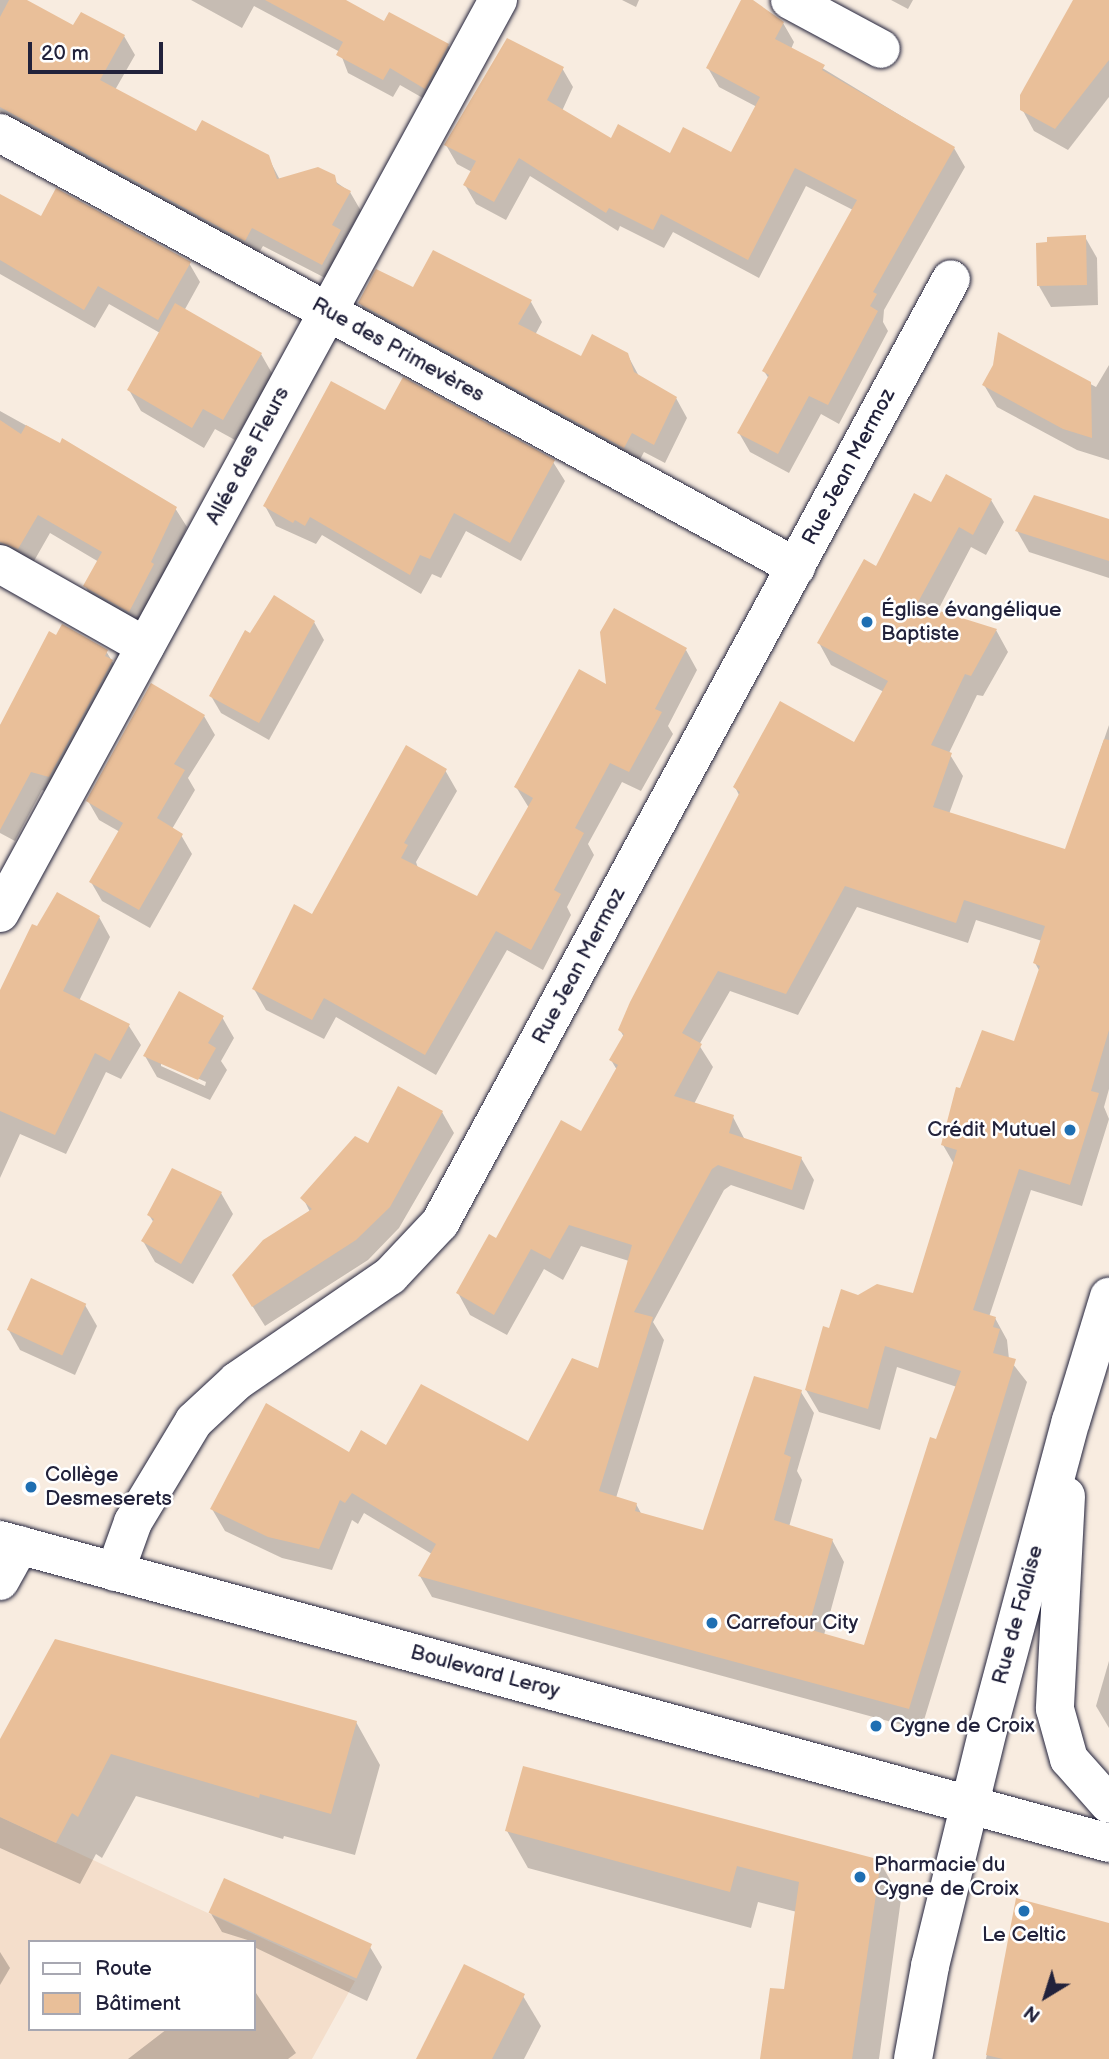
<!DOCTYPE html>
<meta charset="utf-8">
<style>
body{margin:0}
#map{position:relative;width:1109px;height:2059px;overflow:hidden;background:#f8ece0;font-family:"Balsamiq Sans",sans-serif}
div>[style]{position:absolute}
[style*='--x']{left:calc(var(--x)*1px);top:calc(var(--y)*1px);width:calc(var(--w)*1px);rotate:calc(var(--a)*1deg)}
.built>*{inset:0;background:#f4decb}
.shadow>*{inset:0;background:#0003}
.building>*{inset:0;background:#e9bf99;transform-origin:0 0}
.roads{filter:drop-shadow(0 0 2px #22223b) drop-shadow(0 0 2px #22223b)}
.minor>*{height:38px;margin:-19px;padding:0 19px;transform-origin:19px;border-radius:19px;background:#fff}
.secondary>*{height:38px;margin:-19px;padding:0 19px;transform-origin:19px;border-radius:19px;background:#fff}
.dots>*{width:19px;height:19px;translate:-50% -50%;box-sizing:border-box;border:4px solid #fff;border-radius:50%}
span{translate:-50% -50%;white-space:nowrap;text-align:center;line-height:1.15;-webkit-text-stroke:5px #fff;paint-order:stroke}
.street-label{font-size:21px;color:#22223b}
.poi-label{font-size:21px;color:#22223b}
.left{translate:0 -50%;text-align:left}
.right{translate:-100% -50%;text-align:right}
.legend{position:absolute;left:28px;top:1940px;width:228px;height:91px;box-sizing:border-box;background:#fff;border:2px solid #a7a7b1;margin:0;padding:9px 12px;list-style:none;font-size:21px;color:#22223b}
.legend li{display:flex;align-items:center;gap:14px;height:35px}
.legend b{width:35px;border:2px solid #a7a7b1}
.north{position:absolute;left:1011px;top:1961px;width:70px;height:70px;-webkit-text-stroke:5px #fff;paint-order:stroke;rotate:218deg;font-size:19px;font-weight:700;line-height:28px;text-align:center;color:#22223b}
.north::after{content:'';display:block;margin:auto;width:24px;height:32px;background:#22223b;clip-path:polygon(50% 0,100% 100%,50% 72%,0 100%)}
.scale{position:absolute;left:28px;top:42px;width:135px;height:32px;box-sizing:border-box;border:4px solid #22223b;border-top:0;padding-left:9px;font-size:21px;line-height:24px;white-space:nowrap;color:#22223b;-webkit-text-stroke:5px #fff;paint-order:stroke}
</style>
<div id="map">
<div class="built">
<div style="clip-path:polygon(evenodd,0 1817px,355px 1981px,312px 2059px,0 2059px,0 1817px,30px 1942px,254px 1942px,254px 2029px,30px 2029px,30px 1942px)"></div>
</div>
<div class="shadow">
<div style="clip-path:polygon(0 0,23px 0,74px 28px,124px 36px,135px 55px,115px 90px,197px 133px,268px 157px,280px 180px,318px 169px,350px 192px,361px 211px,344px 240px,350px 250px,333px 282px,263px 246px,255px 259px,7px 123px,0 111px)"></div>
<div style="clip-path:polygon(191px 0,342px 0,384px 24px,448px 45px,458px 63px,435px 105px,400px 85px,393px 97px,348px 73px,340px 52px,254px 6px,242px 28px)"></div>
<div style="clip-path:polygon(622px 0,639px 0,636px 7px)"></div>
<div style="clip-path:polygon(743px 0,783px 23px,794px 42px,791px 49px,954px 148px,965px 167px,884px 310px,883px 322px,888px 331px,839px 424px,821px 414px,789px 473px,750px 452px,739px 433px,769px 379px,764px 371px,853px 210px,806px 186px,759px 278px,673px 232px,664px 248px,620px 226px,618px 231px,530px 176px,506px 220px,476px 204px,465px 185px,472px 172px,457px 164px,446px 145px,562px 68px,573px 87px,562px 111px,612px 141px,671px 155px,732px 155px,757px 107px,719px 87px,708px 68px)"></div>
<div style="clip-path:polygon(891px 0,913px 0,908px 9px)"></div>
<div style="clip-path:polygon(1075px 0,1109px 0,1109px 97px,1068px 150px,1034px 131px,1022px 109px)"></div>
<div style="clip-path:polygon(0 196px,41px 219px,189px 263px,200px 282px,184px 311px,261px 354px,273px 375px,235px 440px,215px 429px,204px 448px,141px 411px,129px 390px,160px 333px,109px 304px,95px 328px,0 274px)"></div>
<div style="clip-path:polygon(1085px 237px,1097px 258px,1098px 305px,1051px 307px,1039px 286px)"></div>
<div style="clip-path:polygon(414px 290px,531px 302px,542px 322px,535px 335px,581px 358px,627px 354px,640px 378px,676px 398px,687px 418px,665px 463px,644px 452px,636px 467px,371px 323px,360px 303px)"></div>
<div style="clip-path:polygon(999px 335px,1096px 387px,1109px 365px,1109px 460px,1077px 450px,997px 407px,984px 385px,995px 366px)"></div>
<div style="clip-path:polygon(0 411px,175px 508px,187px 527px,140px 630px,97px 605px,85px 586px,99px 562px,50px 533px,30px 568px,0 568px)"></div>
<div style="clip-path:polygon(386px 413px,553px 462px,565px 481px,521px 561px,466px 531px,441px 578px,432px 574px,421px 594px,322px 535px,316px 544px,276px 526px,265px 506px)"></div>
<div style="clip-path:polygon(evenodd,991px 500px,1004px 522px,986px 555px,971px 547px,937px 612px,996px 630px,1008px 652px,983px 696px,977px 695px,949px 753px,963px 776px,949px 814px,1066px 851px,1109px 725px,1109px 1089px,1104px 1107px,1109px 1119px,1082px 1206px,1031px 1190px,989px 1317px,995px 1318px,1007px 1340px,1009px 1359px,1027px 1382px,921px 1730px,432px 1597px,420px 1576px,432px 1554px,364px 1513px,358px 1524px,352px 1520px,332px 1570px,282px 1558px,225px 1531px,212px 1509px,349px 1455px,386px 1447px,528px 1444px,599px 1370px,629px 1261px,581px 1246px,563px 1280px,544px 1269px,507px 1335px,470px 1315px,458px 1293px,582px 1133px,617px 1070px,611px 1060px,624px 1037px,620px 1030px,740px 797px,735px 787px,855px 744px,884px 692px,831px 665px,819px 643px,932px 504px,991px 500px,857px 907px,968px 943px,976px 920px,1042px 941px,1035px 963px,1040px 972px,1016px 1043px,961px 1090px,943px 1145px,954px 1164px,914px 1295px,858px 1296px,830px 1331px,806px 1390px,819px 1412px,880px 1430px,897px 1367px,957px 1387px,865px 1647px,824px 1635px,844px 1562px,832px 1540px,789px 1527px,802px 1480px,797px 1471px,814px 1413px,801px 1392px,704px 1532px,642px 1515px,636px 1504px,616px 1498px,664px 1340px,653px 1322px,724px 1190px,731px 1185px,804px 1210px,814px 1180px,801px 1158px,745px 1140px,733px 1117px,694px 1104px,713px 1067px,699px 1045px,730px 991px,798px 1015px,857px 907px)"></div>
<div style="clip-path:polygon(1109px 521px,1109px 578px,1029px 552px,1017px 531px)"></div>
<div style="clip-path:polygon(314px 622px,324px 640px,269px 740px,221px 713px,211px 696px)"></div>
<div style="clip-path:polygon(686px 650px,697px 670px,668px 726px,673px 734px,641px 791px,622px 782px,588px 844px,594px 855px,567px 907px,571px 915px,543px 970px,507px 950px,436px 1075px,336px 1017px,324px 1039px,266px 1010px,254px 989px,445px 770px,457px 791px,416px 862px,418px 868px,478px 898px,529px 808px,516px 787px,609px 687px)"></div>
<div style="clip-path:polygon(106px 651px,118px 671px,60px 796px,42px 790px,15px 841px,0 833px,0 725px)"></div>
<div style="clip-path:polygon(204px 716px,215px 735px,188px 778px,195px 790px,172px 829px,181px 835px,192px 854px,150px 928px,102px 901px,91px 882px,120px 832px,99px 820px,88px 801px)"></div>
<div style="clip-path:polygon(99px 917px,110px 937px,79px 1001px,129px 1026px,141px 1045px,121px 1079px,106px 1072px,66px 1154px,20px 1134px,0 1178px,0 1058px,37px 929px)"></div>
<div style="clip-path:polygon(evenodd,222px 1017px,234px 1038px,221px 1061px,227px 1070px,210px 1100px,157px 1077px,145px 1056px,222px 1017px,161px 1062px,206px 1082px,205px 1086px,161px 1066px,161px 1062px)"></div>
<div style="clip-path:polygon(442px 1112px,454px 1133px,399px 1228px,368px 1260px,265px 1326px,246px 1296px,310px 1212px,303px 1198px,369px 1145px)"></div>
<div style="clip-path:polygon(221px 1193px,233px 1214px,193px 1284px,155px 1262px,143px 1241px,154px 1223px,149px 1215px)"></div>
<div style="clip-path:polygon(85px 1305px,97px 1326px,75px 1375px,20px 1350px,8px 1329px)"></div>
<div style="clip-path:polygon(1109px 1661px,1109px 1728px,1096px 1706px)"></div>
<div style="clip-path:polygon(356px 1722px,380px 1765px,355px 1855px,284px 1836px,283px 1839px,136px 1796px,102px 1858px,96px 1854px,80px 1884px,0 1848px,0 1743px)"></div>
<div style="clip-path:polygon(507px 1831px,880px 1862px,901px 1899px,879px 2059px,762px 2059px,786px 1991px,797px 1912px,758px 1902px,751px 1928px,528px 1868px)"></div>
<div style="clip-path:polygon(1018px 1901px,1109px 1925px,1109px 2059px,986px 2059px)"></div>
<div style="clip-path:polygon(210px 1912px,370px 1947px,382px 1967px,367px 2001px,254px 1947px,254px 1942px,222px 1932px)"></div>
<div style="clip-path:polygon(0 1952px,10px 1968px,0 1985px)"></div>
<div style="clip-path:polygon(254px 1990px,296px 2053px,288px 2059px,128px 2059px,167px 2029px,254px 2029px)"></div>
<div style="clip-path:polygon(523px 1996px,541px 2026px,524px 2059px,418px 2059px)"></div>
</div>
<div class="building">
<div style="clip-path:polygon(9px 0,27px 0,73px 25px,81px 12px,125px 35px,100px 80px,196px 131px,202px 120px,269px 155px,277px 179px,318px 167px,335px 175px,337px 184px,351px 191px,332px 225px,341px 230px,322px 265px,252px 228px,245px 241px,0 107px,0 17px)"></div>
<div style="clip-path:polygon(265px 0,346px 0,384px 21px,389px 12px,449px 44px,425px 89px,390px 68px,383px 80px,336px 55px,343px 42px)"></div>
<div style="clip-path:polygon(741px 0,753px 0,784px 22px,775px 39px,825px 65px,822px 70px,955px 147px,873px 292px,877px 294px,870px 306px,878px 311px,828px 405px,809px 396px,778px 454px,737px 433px,769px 375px,762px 371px,857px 200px,795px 168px,748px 260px,661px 214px,653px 230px,609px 208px,606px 213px,519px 158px,494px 202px,463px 185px,476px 161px,444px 145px,507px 38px,564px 67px,547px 100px,611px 138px,618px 124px,670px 153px,683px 127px,731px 152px,760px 97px,706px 68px)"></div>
<div style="clip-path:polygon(1073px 0,1109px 0,1109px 60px,1055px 129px,1020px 110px,1020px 95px)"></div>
<div style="clip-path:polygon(56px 188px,191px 262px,158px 320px,98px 286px,84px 310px,0 260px,0 194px,41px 216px)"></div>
<div style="clip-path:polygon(1086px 235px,1087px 285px,1037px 286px,1036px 243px,1047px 242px,1047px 237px)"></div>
<div style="clip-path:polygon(433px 250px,532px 300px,518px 324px,581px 356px,592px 334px,628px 353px,634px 372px,677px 397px,654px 445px,632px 433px,624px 448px,358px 303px,376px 269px,413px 287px)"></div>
<div style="clip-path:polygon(175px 303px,262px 353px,223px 420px,203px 409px,192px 428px,127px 390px)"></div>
<div style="clip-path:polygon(998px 332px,1091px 382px,1092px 438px,1063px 429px,982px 385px,993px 365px)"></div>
<div style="clip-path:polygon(403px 377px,555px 460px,510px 543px,454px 513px,430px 559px,420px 555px,410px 575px,310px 517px,305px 526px,295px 520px,293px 523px,263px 506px,331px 381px,385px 410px)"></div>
<div style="clip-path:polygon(0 420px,21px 434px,26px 425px,60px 443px,62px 438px,177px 507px,151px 562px,154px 564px,129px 612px,83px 586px,102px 552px,38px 515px,18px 549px,0 542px)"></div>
<div style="clip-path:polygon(evenodd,946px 474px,992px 499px,973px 535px,959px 527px,917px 604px,997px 629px,971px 676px,965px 674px,931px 745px,952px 753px,933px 807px,1065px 849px,1104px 739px,1109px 740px,1109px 1030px,1091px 1091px,1099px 1093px,1070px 1185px,1019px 1169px,973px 1310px,996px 1317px,993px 1327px,1000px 1329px,993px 1353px,1016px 1359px,909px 1709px,418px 1576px,436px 1544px,352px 1493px,345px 1503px,340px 1500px,319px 1549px,268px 1537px,210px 1509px,266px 1403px,349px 1452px,361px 1430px,386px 1445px,421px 1384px,528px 1441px,572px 1358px,598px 1368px,632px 1245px,569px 1225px,550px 1259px,531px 1249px,494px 1315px,456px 1293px,489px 1234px,496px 1238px,561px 1120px,581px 1131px,618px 1065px,609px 1060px,624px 1034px,618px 1030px,630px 1002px,740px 792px,733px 787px,780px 701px,854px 742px,888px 681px,817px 643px,864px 559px,876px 566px,914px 493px,931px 502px,946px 474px,845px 886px,956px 923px,964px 900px,1045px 926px,1033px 963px,1040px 966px,1014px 1041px,982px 1030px,960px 1088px,956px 1087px,941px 1145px,957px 1150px,913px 1293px,877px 1284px,858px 1295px,841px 1289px,829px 1328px,823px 1326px,805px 1390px,868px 1409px,885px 1346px,961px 1371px,936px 1439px,930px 1437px,864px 1645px,808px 1629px,833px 1539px,774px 1520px,791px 1457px,784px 1454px,802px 1390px,754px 1376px,703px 1530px,635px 1511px,637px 1503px,599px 1491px,653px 1317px,634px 1312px,712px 1169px,718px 1165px,792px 1190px,802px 1157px,729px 1133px,734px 1115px,674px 1096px,702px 1044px,682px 1033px,718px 971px,786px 994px,845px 886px)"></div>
<div style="clip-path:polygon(1034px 495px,1109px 519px,1109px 561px,1015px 531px)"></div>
<div style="clip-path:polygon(274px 595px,315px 621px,259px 723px,209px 696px,245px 630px,250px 633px)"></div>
<div style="clip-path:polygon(614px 608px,687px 648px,655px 709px,662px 712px,629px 772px,610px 763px,575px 828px,584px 833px,554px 890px,561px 894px,531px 950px,496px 931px,425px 1055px,324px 998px,312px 1020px,252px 989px,294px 904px,312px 914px,406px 745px,447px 769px,404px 843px,408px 845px,401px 858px,477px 896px,533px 798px,514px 787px,579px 669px,606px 684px,600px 632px)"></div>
<div style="clip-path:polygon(62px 624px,108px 650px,105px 656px,113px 660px,49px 777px,31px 772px,0 830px,0 725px,49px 631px,56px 635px)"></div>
<div style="clip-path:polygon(151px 683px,205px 715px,174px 764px,185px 770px,157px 818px,183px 834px,139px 910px,89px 882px,123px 823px,86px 801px)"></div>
<div style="clip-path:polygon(57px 892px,100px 916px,63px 991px,130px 1024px,110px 1061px,95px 1053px,55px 1135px,0 1111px,0 990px,32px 924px,37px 926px)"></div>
<div style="clip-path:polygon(179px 991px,224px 1016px,208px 1043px,216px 1048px,198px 1080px,143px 1056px)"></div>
<div style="clip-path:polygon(398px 1086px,443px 1111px,390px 1207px,356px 1240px,252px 1307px,232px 1275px,263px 1240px,312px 1209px,300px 1198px,355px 1136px,368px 1143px)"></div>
<div style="clip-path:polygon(172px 1168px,222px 1192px,181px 1264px,141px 1241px,154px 1219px,147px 1215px)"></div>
<div style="left:31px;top:1278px;width:61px;height:57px;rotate:25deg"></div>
<div style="clip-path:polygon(55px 1639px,357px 1721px,331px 1814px,260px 1794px,259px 1798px,111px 1754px,78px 1817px,72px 1813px,56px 1843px,0 1817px,0 1739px)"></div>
<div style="clip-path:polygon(523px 1766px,881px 1860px,852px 2059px,760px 2059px,770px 1988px,784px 1989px,799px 1882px,737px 1866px,730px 1892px,505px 1831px)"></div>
<div style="left:224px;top:1878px;width:162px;height:38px;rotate:24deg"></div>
<div style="clip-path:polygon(1016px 1898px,1109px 1923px,1109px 2059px,1003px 2059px,986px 2055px)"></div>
<div style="clip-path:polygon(464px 1964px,525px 1994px,492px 2059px,416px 2059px)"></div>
</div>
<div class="roads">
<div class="minor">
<div style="--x:790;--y:0;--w:103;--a:28.3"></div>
<div style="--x:0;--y:133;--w:907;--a:28.6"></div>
<div style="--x:0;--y:564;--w:167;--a:29.5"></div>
<div style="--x:0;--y:913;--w:1040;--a:-61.39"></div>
<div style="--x:115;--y:1572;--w:53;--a:-70.2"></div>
<div style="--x:133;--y:1522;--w:118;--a:-58.9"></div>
<div style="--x:194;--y:1421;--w:59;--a:-42.9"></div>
<div style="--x:237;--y:1381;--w:186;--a:-34.5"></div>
<div style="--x:390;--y:1276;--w:73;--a:-46.7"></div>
<div style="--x:440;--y:1223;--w:1073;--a:-61.57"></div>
<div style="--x:0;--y:1581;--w:41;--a:-60.9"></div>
</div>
<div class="secondary">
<div style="--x:1066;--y:1496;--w:213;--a:93"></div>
<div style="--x:1055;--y:1709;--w:52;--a:74.4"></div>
<div style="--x:1069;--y:1759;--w:60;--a:48.4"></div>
<div style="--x:0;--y:1540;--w:1150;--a:15.28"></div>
<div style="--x:913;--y:2059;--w:95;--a:-79.6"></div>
<div style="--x:930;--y:1966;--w:247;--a:-76.2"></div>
<div style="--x:989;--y:1726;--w:316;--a:-75"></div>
<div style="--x:1071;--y:1421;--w:130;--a:-73"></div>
</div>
</div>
<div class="dots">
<div style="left:867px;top:622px;background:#1f6fb2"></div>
<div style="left:1070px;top:1130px;background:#1f6fb2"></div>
<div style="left:31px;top:1487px;background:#1f6fb2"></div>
<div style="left:712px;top:1623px;background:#1f6fb2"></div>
<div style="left:876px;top:1726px;background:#1f6fb2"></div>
<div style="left:860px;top:1877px;background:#1f6fb2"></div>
<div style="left:1024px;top:1911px;background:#1f6fb2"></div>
</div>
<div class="street-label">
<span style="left:398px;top:350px;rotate:29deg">Rue des Primevères</span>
<span style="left:248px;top:456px;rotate:-62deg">Allée des Fleurs</span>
<span style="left:849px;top:467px;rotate:-62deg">Rue Jean Mermoz</span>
<span style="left:579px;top:966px;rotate:-62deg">Rue Jean Mermoz</span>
<span style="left:1018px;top:1615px;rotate:-75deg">Rue de Falaise</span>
<span style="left:485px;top:1672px;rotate:15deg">Boulevard Leroy</span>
</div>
<div class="poi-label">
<span class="left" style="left:881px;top:622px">Église évangélique<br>Baptiste</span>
<span class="right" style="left:1056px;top:1130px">Crédit Mutuel</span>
<span class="left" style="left:45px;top:1487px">Collège<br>Desmeserets</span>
<span class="left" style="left:726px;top:1623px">Carrefour City</span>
<span class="left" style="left:890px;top:1726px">Cygne de Croix</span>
<span class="left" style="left:874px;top:1877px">Pharmacie du<br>Cygne de Croix</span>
<span style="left:1024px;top:1935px">Le Celtic</span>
</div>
<ul class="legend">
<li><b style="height:9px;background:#fff"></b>Route</li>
<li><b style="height:19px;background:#e9bf99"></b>Bâtiment</li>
</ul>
<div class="north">N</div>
<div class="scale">20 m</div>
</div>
